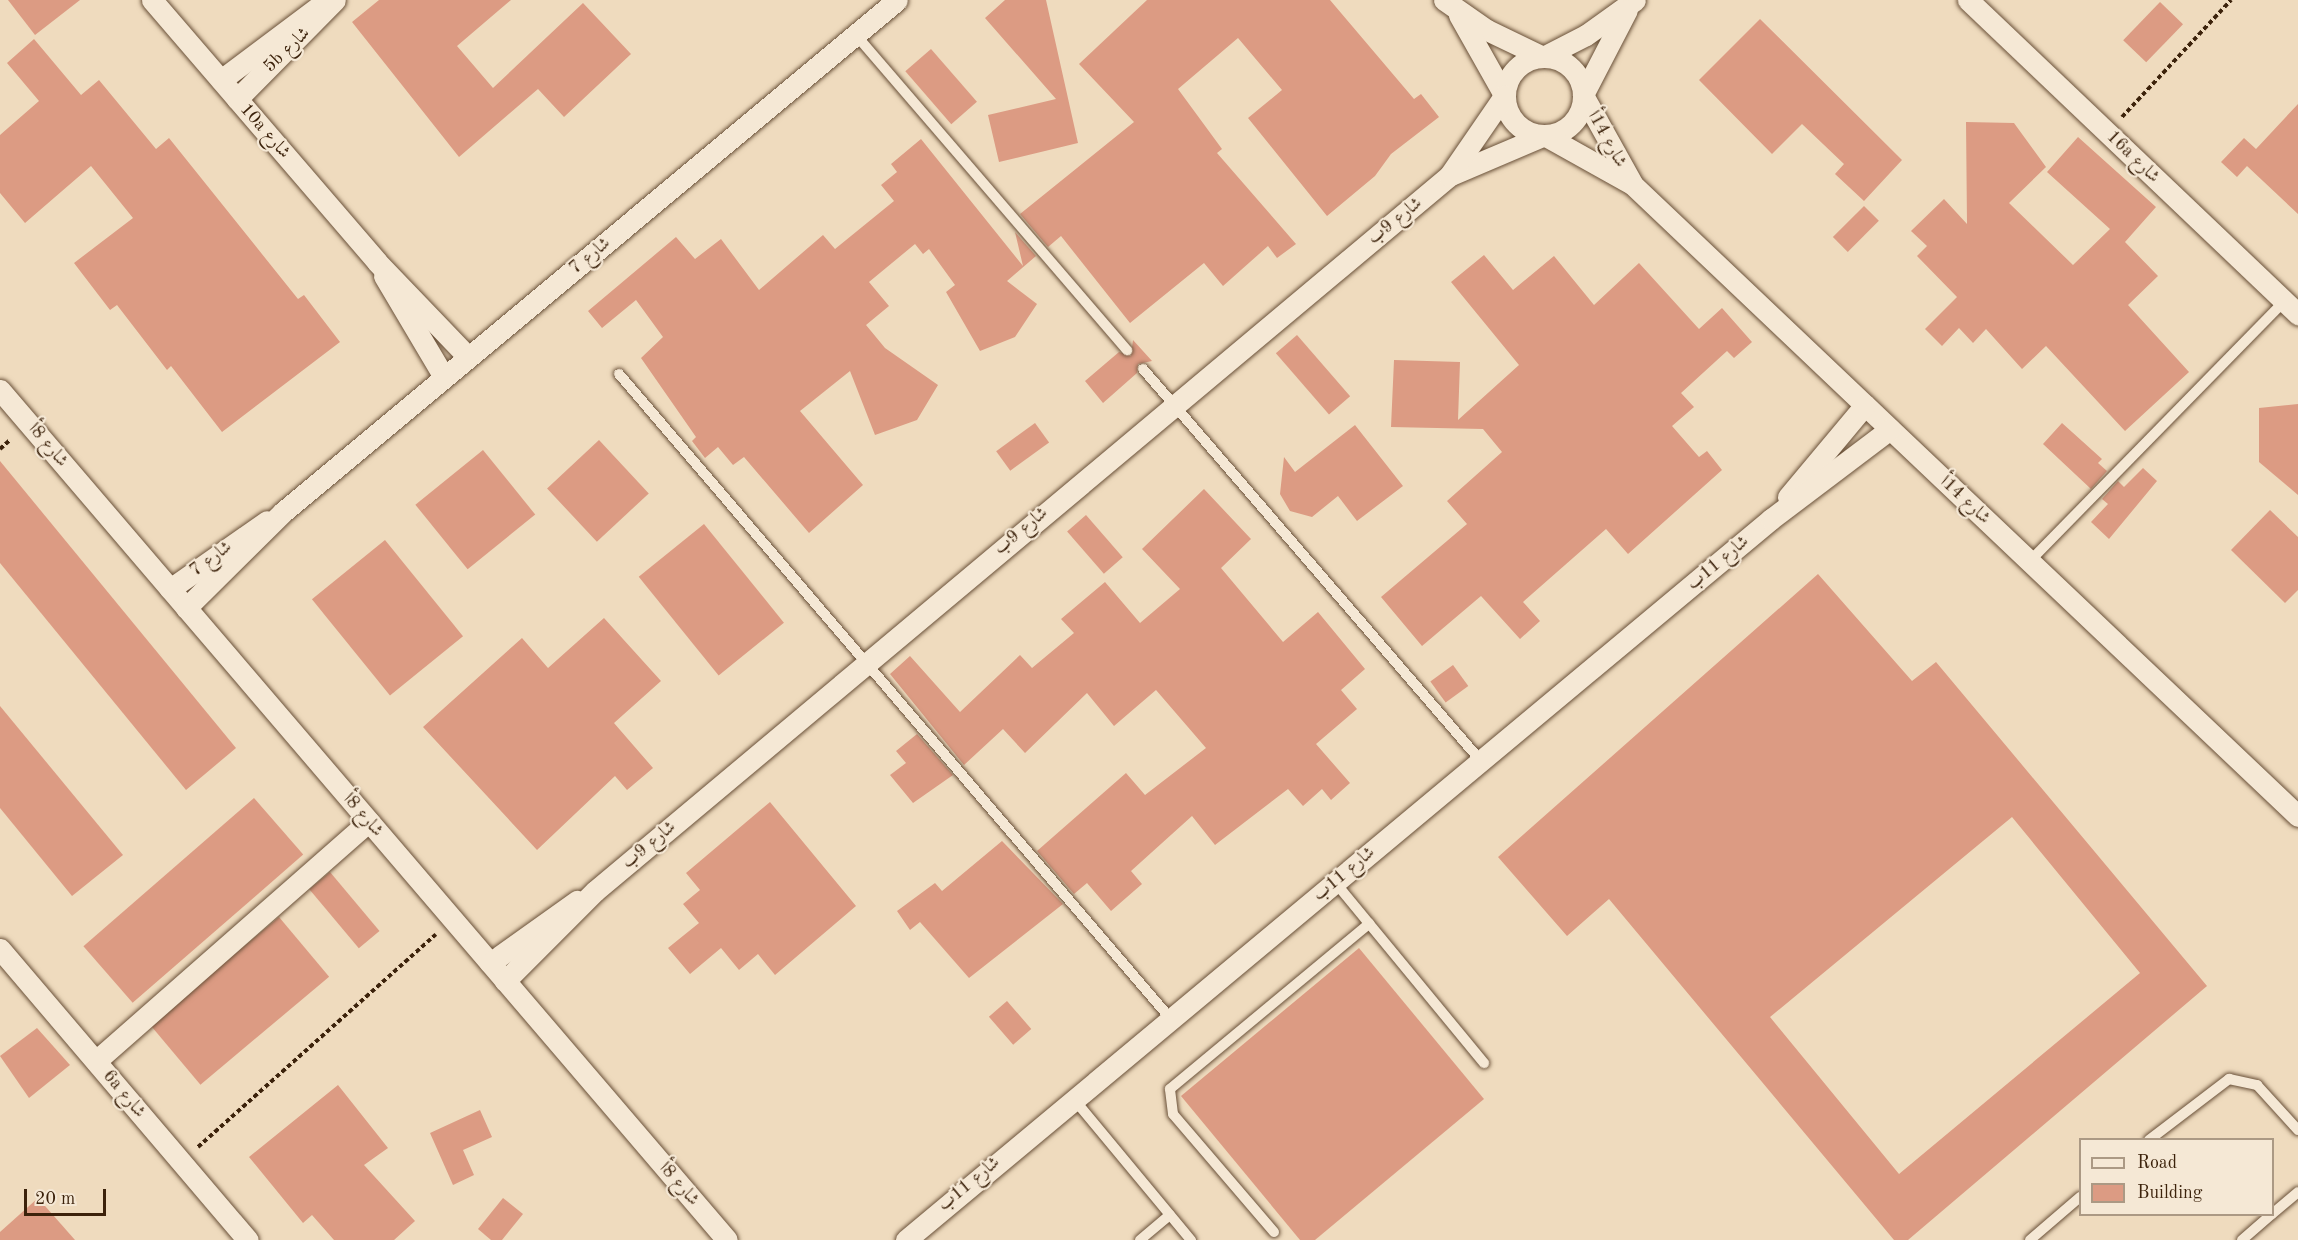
<!DOCTYPE html>
<meta charset="utf-8">
<style>
body{margin:0}
#map{position:relative;width:2298px;height:1240px;overflow:hidden;background:#efdbbe;font-family:"Old Standard TT",Amiri,serif}
div>[style]{position:absolute}
[style*='--x']{left:calc(var(--x)*1px);top:calc(var(--y)*1px);width:calc(var(--w)*1px);rotate:calc(var(--a)*1deg)}
.building>*{inset:0;background:#dc9b83;transform-origin:0 0}
.path>*{height:4px;margin-top:-2px;transform-origin:0;background:repeating-linear-gradient(90deg,#3c220b 0 4.5px,transparent 0 7.5px)}
.roads{filter:drop-shadow(0 0 2px #695038) drop-shadow(0 0 2px #695038)}
.lane>*{height:10px;margin:-5px;padding:0 5px;transform-origin:5px;border-radius:5px;background:#f5e8d5}
.street>*{height:21px;margin:-10.5px;padding:0 10.5px;transform-origin:10.5px;border-radius:10.5px;background:#f5e8d5}
.street>.ring{margin:-10.5px;padding:0;box-sizing:content-box;background:none;border:21px solid #f5e8d5;border-radius:50%}
span{translate:-50% -50%;white-space:nowrap;text-align:center;line-height:1.15;-webkit-text-stroke:4.5px #f5e8d5;paint-order:stroke}
.street-label{font-size:18px;color:#3c220b}
.legend{position:absolute;left:2079px;top:1138px;width:195px;height:78px;box-sizing:border-box;background:#f5e8d5;border:2px solid #ab9984;margin:0;padding:8px 10px;list-style:none;font-size:18px;color:#3c220b}
.legend li{display:flex;align-items:center;gap:12px;height:30px}
.legend b{width:30px;border:2px solid #ab9984}
.scale{position:absolute;left:24px;top:1189px;width:82px;height:27px;box-sizing:border-box;border:3px solid #3c220b;border-top:0;padding-left:8px;font-size:18px;line-height:21px;white-space:nowrap;color:#3c220b;-webkit-text-stroke:4px #f5e8d5;paint-order:stroke}
</style>
<div id="map">
<div class="building">
<div style="clip-path:polygon(8px 0,80px 0,35px 35px)"></div>
<div style="clip-path:polygon(379px 0,511px 0,457px 46px,493px 88px,583px 3px,631px 54px,564px 117px,538px 89px,459px 157px,352px 22px)"></div>
<div style="clip-path:polygon(1005px 0,1046px 0,1078px 143px,999px 162px,988px 115px,1056px 99px,985px 18px)"></div>
<div style="clip-path:polygon(1147px 0,1330px 0,1414px 99px,1421px 94px,1439px 117px,1391px 154px,1375px 176px,1327px 216px,1248px 118px,1282px 90px,1238px 38px,1178px 89px,1222px 149px,1217px 153px,1296px 244px,1277px 258px,1268px 246px,1223px 286px,1204px 263px,1130px 323px,1061px 236px,1048px 247px,1020px 214px,1134px 122px,1079px 64px)"></div>
<div style="left:2160px;top:2px;width:32px;height:53px;rotate:44deg"></div>
<div style="clip-path:polygon(1760px 19px,1902px 160px,1864px 201px,1835px 174px,1844px 164px,1802px 124px,1772px 154px,1699px 80px)"></div>
<div style="clip-path:polygon(34px 39px,81px 95px,99px 80px,156px 149px,169px 138px,298px 299px,304px 295px,340px 342px,222px 432px,171px 366px,167px 370px,117px 305px,110px 310px,74px 263px,133px 218px,91px 166px,25px 223px,0 193px,0 135px,39px 101px,7px 63px)"></div>
<div style="left:931px;top:49px;width:70px;height:34px;rotate:49deg"></div>
<div style="clip-path:polygon(2298px 104px,2298px 214px,2247px 166px,2237px 177px,2221px 162px,2244px 138px,2256px 149px)"></div>
<div style="clip-path:polygon(1966px 122px,2014px 123px,2046px 167px,2009px 203px,2073px 265px,2110px 229px,2047px 172px,2078px 137px,2156px 207px,2125px 242px,2158px 276px,2128px 305px,2189px 372px,2125px 431px,2046px 346px,2022px 369px,1986px 329px,1973px 343px,1959px 328px,1942px 346px,1925px 329px,1957px 297px,1917px 256px,1927px 246px,1911px 231px,1944px 199px,1967px 224px)"></div>
<div style="clip-path:polygon(921px 139px,1023px 266px,1015px 232px,1036px 256px,1007px 281px,1037px 304px,1015px 337px,980px 351px,946px 292px,955px 285px,929px 249px,923px 254px,915px 244px,869px 282px,889px 306px,866px 325px,885px 348px,938px 385px,917px 420px,875px 435px,850px 371px,800px 411px,863px 485px,809px 533px,744px 457px,733px 465px,718px 447px,705px 458px,692px 441px,696px 437px,641px 358px,663px 337px,636px 300px,602px 328px,588px 311px,676px 237px,695px 259px,721px 239px,759px 290px,823px 235px,835px 249px,894px 201px,881px 185px,897px 172px,891px 164px)"></div>
<div style="left:1864px;top:206px;width:21px;height:44px;rotate:45deg"></div>
<div style="clip-path:polygon(1484px 255px,1513px 290px,1554px 256px,1594px 305px,1639px 263px,1699px 329px,1722px 308px,1752px 342px,1734px 358px,1727px 351px,1681px 393px,1694px 407px,1672px 426px,1699px 457px,1707px 451px,1722px 470px,1628px 554px,1606px 529px,1523px 602px,1540px 621px,1520px 639px,1481px 596px,1422px 646px,1381px 597px,1467px 524px,1447px 501px,1502px 452px,1483px 429px,1391px 427px,1394px 360px,1460px 362px,1458px 420px,1519px 365px,1451px 282px)"></div>
<div style="left:1297px;top:335px;width:81px;height:28px;rotate:49deg"></div>
<div style="clip-path:polygon(1133px 340px,1152px 361px,1138px 364px,1137px 373px,1103px 403px,1085px 381px,1119px 352px,1131px 356px)"></div>
<div style="clip-path:polygon(2298px 404px,2298px 495px,2259px 462px,2259px 408px)"></div>
<div style="left:1035px;top:423px;width:24px;height:48px;rotate:54deg"></div>
<div style="clip-path:polygon(2062px 423px,2102px 459px,2098px 463px,2107px 471px,2091px 489px,2043px 444px)"></div>
<div style="clip-path:polygon(1355px 425px,1403px 486px,1357px 521px,1338px 496px,1312px 517px,1290px 511px,1280px 494px,1284px 457px,1295px 472px)"></div>
<div style="left:599px;top:440px;width:73px;height:71px;rotate:47deg"></div>
<div style="left:483px;top:450px;width:83px;height:87px;rotate:51deg"></div>
<div style="clip-path:polygon(0 461px,236px 748px,186px 790px,0 563px)"></div>
<div style="clip-path:polygon(2143px 468px,2157px 481px,2109px 539px,2091px 522px,2108px 504px,2102px 499px,2118px 481px,2124px 487px)"></div>
<div style="clip-path:polygon(1204px 489px,1251px 539px,1221px 568px,1283px 642px,1318px 612px,1365px 669px,1341px 690px,1357px 709px,1316px 744px,1350px 783px,1331px 800px,1322px 789px,1303px 806px,1288px 789px,1215px 845px,1192px 816px,1131px 871px,1142px 884px,1111px 911px,1087px 883px,1074px 894px,1037px 851px,1126px 773px,1145px 795px,1206px 748px,1156px 690px,1114px 726px,1087px 693px,1025px 753px,1003px 729px,964px 765px,890px 674px,910px 656px,960px 712px,1020px 655px,1032px 668px,1074px 633px,1061px 619px,1105px 582px,1140px 623px,1180px 589px,1142px 549px)"></div>
<div style="clip-path:polygon(2270px 510px,2298px 537px,2298px 590px,2285px 603px,2231px 550px)"></div>
<div style="left:1086px;top:515px;width:56px;height:25px;rotate:49deg"></div>
<div style="left:704px;top:524px;width:127px;height:84px;rotate:51deg"></div>
<div style="left:385px;top:540px;width:124px;height:94px;rotate:51deg"></div>
<div style="clip-path:polygon(evenodd,1818px 574px,1912px 681px,1936px 662px,2207px 986px,1908px 1240px,1894px 1240px,1609px 899px,1567px 936px,1498px 857px,1818px 574px,2012px 817px,2140px 973px,1899px 1174px,1770px 1017px,2012px 817px)"></div>
<div style="clip-path:polygon(604px 618px,661px 681px,614px 723px,653px 768px,627px 790px,615px 776px,537px 850px,423px 727px,522px 638px,548px 668px)"></div>
<div style="left:1453px;top:665px;width:26px;height:28px;rotate:54deg"></div>
<div style="clip-path:polygon(0 706px,123px 855px,72px 896px,0 808px)"></div>
<div style="clip-path:polygon(917px 734px,953px 775px,913px 803px,890px 775px,906px 763px,896px 751px)"></div>
<div style="left:254px;top:798px;width:75px;height:226px;rotate:49deg"></div>
<div style="clip-path:polygon(770px 802px,856px 906px,775px 975px,758px 954px,739px 970px,721px 948px,690px 974px,668px 948px,699px 923px,683px 904px,700px 890px,686px 873px)"></div>
<div style="clip-path:polygon(1002px 841px,1063px 904px,969px 978px,920px 922px,910px 930px,897px 911px,935px 883px,942px 891px)"></div>
<div style="left:330px;top:872px;width:77px;height:27px;rotate:50deg"></div>
<div style="left:279px;top:917px;width:78px;height:168px;rotate:50deg"></div>
<div style="clip-path:polygon(1359px 948px,1484px 1099px,1315px 1240px,1300px 1240px,1181px 1096px)"></div>
<div style="left:1007px;top:1001px;width:37px;height:24px;rotate:49deg"></div>
<div style="clip-path:polygon(37px 1028px,70px 1065px,29px 1098px,0 1056px)"></div>
<div style="clip-path:polygon(338px 1085px,388px 1148px,364px 1165px,415px 1221px,394px 1240px,334px 1240px,312px 1215px,303px 1223px,249px 1157px)"></div>
<div style="clip-path:polygon(480px 1110px,492px 1137px,463px 1150px,474px 1175px,453px 1185px,430px 1133px)"></div>
<div style="clip-path:polygon(38px 1198px,75px 1240px,0 1240px,0 1232px)"></div>
<div style="clip-path:polygon(503px 1198px,523px 1214px,502px 1240px,491px 1240px,478px 1229px)"></div>
</div>
<div class="path">
<div style="--x:2122;--y:117;--w:160;--a:-47"></div>
<div style="--x:0;--y:449;--w:13;--a:-42"></div>
<div style="--x:198;--y:1147;--w:319;--a:-41.8"></div>
</div>
<div class="roads">
<div class="lane">
<div style="--x:856;--y:35;--w:416;--a:49.3"></div>
<div style="--x:1143;--y:369;--w:516;--a:49.24"></div>
<div style="--x:619;--y:374;--w:848;--a:49.45"></div>
<div style="--x:2030;--y:561;--w:364;--a:-45.6"></div>
<div style="--x:1334;--y:881;--w:236;--a:50.5"></div>
<div style="--x:1073;--y:1098;--w:185;--a:50.3"></div>
<div style="--x:2149;--y:1140;--w:101;--a:-37.3"></div>
<div style="--x:2229;--y:1079;--w:29;--a:12"></div>
<div style="--x:2257;--y:1085;--w:61;--a:47.7"></div>
<div style="--x:2272;--y:1214;--w:34;--a:-40"></div>
<div style="--x:1274;--y:1232;--w:155;--a:-130.6"></div>
<div style="--x:1173;--y:1114;--w:25;--a:-97"></div>
<div style="--x:1170;--y:1089;--w:259;--a:-39.7"></div>
<div style="--x:1140;--y:1240;--w:39;--a:-40"></div>
<div style="--x:2030;--y:1240;--w:66;--a:-40.7"></div>
<div style="--x:2242;--y:1240;--w:40;--a:-41"></div>
</div>
<div class="street">
<div style="--x:152;--y:0;--w:345;--a:49.3"></div>
<div style="--x:377;--y:262;--w:132;--a:46.2"></div>
<div style="--x:1444;--y:0;--w:52;--a:34.9"></div>
<div style="--x:1487;--y:30;--w:62;--a:25.7"></div>
<div style="--x:1543;--y:57;--w:48;--a:-27.1"></div>
<div style="--x:1586;--y:35;--w:60;--a:-35.5"></div>
<div style="--x:1968;--y:0;--w:456;--a:43.6"></div>
<div style="--x:1627;--y:10;--w:96;--a:117.4"></div>
<div style="--x:1583;--y:95;--w:101;--a:60.9"></div>
<div style="--x:1459;--y:15;--w:92;--a:60.6"></div>
<div class="ring" style="left:1505px;top:57px;width:57px;height:57px"></div>
<div style="--x:221;--y:80;--w:125;--a:-36.9"></div>
<div style="--x:237;--y:99;--w:139;--a:-45.3"></div>
<div style="--x:1546;--y:136;--w:98;--a:29.2"></div>
<div style="--x:1632;--y:184;--w:918;--a:43.5"></div>
<div style="--x:1453;--y:174;--w:100;--a:-23"></div>
<div style="--x:384;--y:276;--w:117;--a:59.3"></div>
<div style="--x:0;--y:390;--w:1118;--a:49.46"></div>
<div style="--x:1788;--y:497;--w:120;--a:-50.1"></div>
<div style="--x:170;--y:589;--w:118;--a:-35"></div>
<div style="--x:186;--y:608;--w:136;--a:-44.7"></div>
<div style="--x:283;--y:512;--w:799;--a:-39.82"></div>
<div style="--x:0;--y:949;--w:382;--a:49.6"></div>
<div style="--x:490;--y:963;--w:107;--a:-35.5"></div>
<div style="--x:505;--y:981;--w:127;--a:-45"></div>
<div style="--x:595;--y:891;--w:1114;--a:-39.94"></div>
<div style="--x:1449;--y:176;--w:97;--a:-55.5"></div>
<div style="--x:96;--y:1061;--w:363;--a:-41.3"></div>
<div style="--x:906;--y:1240;--w:1126;--a:-39.81"></div>
<div style="--x:1771;--y:519;--w:149;--a:-37.1"></div>
</div>
</div>
<div class="street-label">
<span style="left:287px;top:50px;rotate:-44deg">5b شارع</span>
<span style="left:265px;top:131px;rotate:49deg">10a شارع</span>
<span style="left:1607px;top:139px;rotate:61deg">شارع 14أ</span>
<span style="left:2133px;top:157px;rotate:44deg">16a شارع</span>
<span style="left:1395px;top:221px;rotate:-39deg">شارع 9ب</span>
<span style="left:590px;top:256px;rotate:-40deg">شارع 7</span>
<span style="left:48px;top:445px;rotate:50deg">شارع 8أ</span>
<span style="left:1965px;top:500px;rotate:43deg">شارع 14أ</span>
<span style="left:1021px;top:531px;rotate:-40deg">شارع 9ب</span>
<span style="left:211px;top:559px;rotate:-37deg">شارع 7</span>
<span style="left:1718px;top:563px;rotate:-40deg">شارع 11ب</span>
<span style="left:363px;top:815px;rotate:49deg">شارع 8أ</span>
<span style="left:649px;top:845px;rotate:-40deg">شارع 9ب</span>
<span style="left:1344px;top:874px;rotate:-40deg">شارع 11ب</span>
<span style="left:124px;top:1094px;rotate:50deg">6a شارع</span>
<span style="left:679px;top:1184px;rotate:49deg">شارع 8أ</span>
<span style="left:969px;top:1184px;rotate:-40deg">شارع 11ب</span>
</div>
<ul class="legend">
<li><b style="height:8px;background:#f5e8d5"></b>Road</li>
<li><b style="height:16px;background:#dc9b83"></b>Building</li>
</ul>
<div class="scale">20 m</div>
</div>
